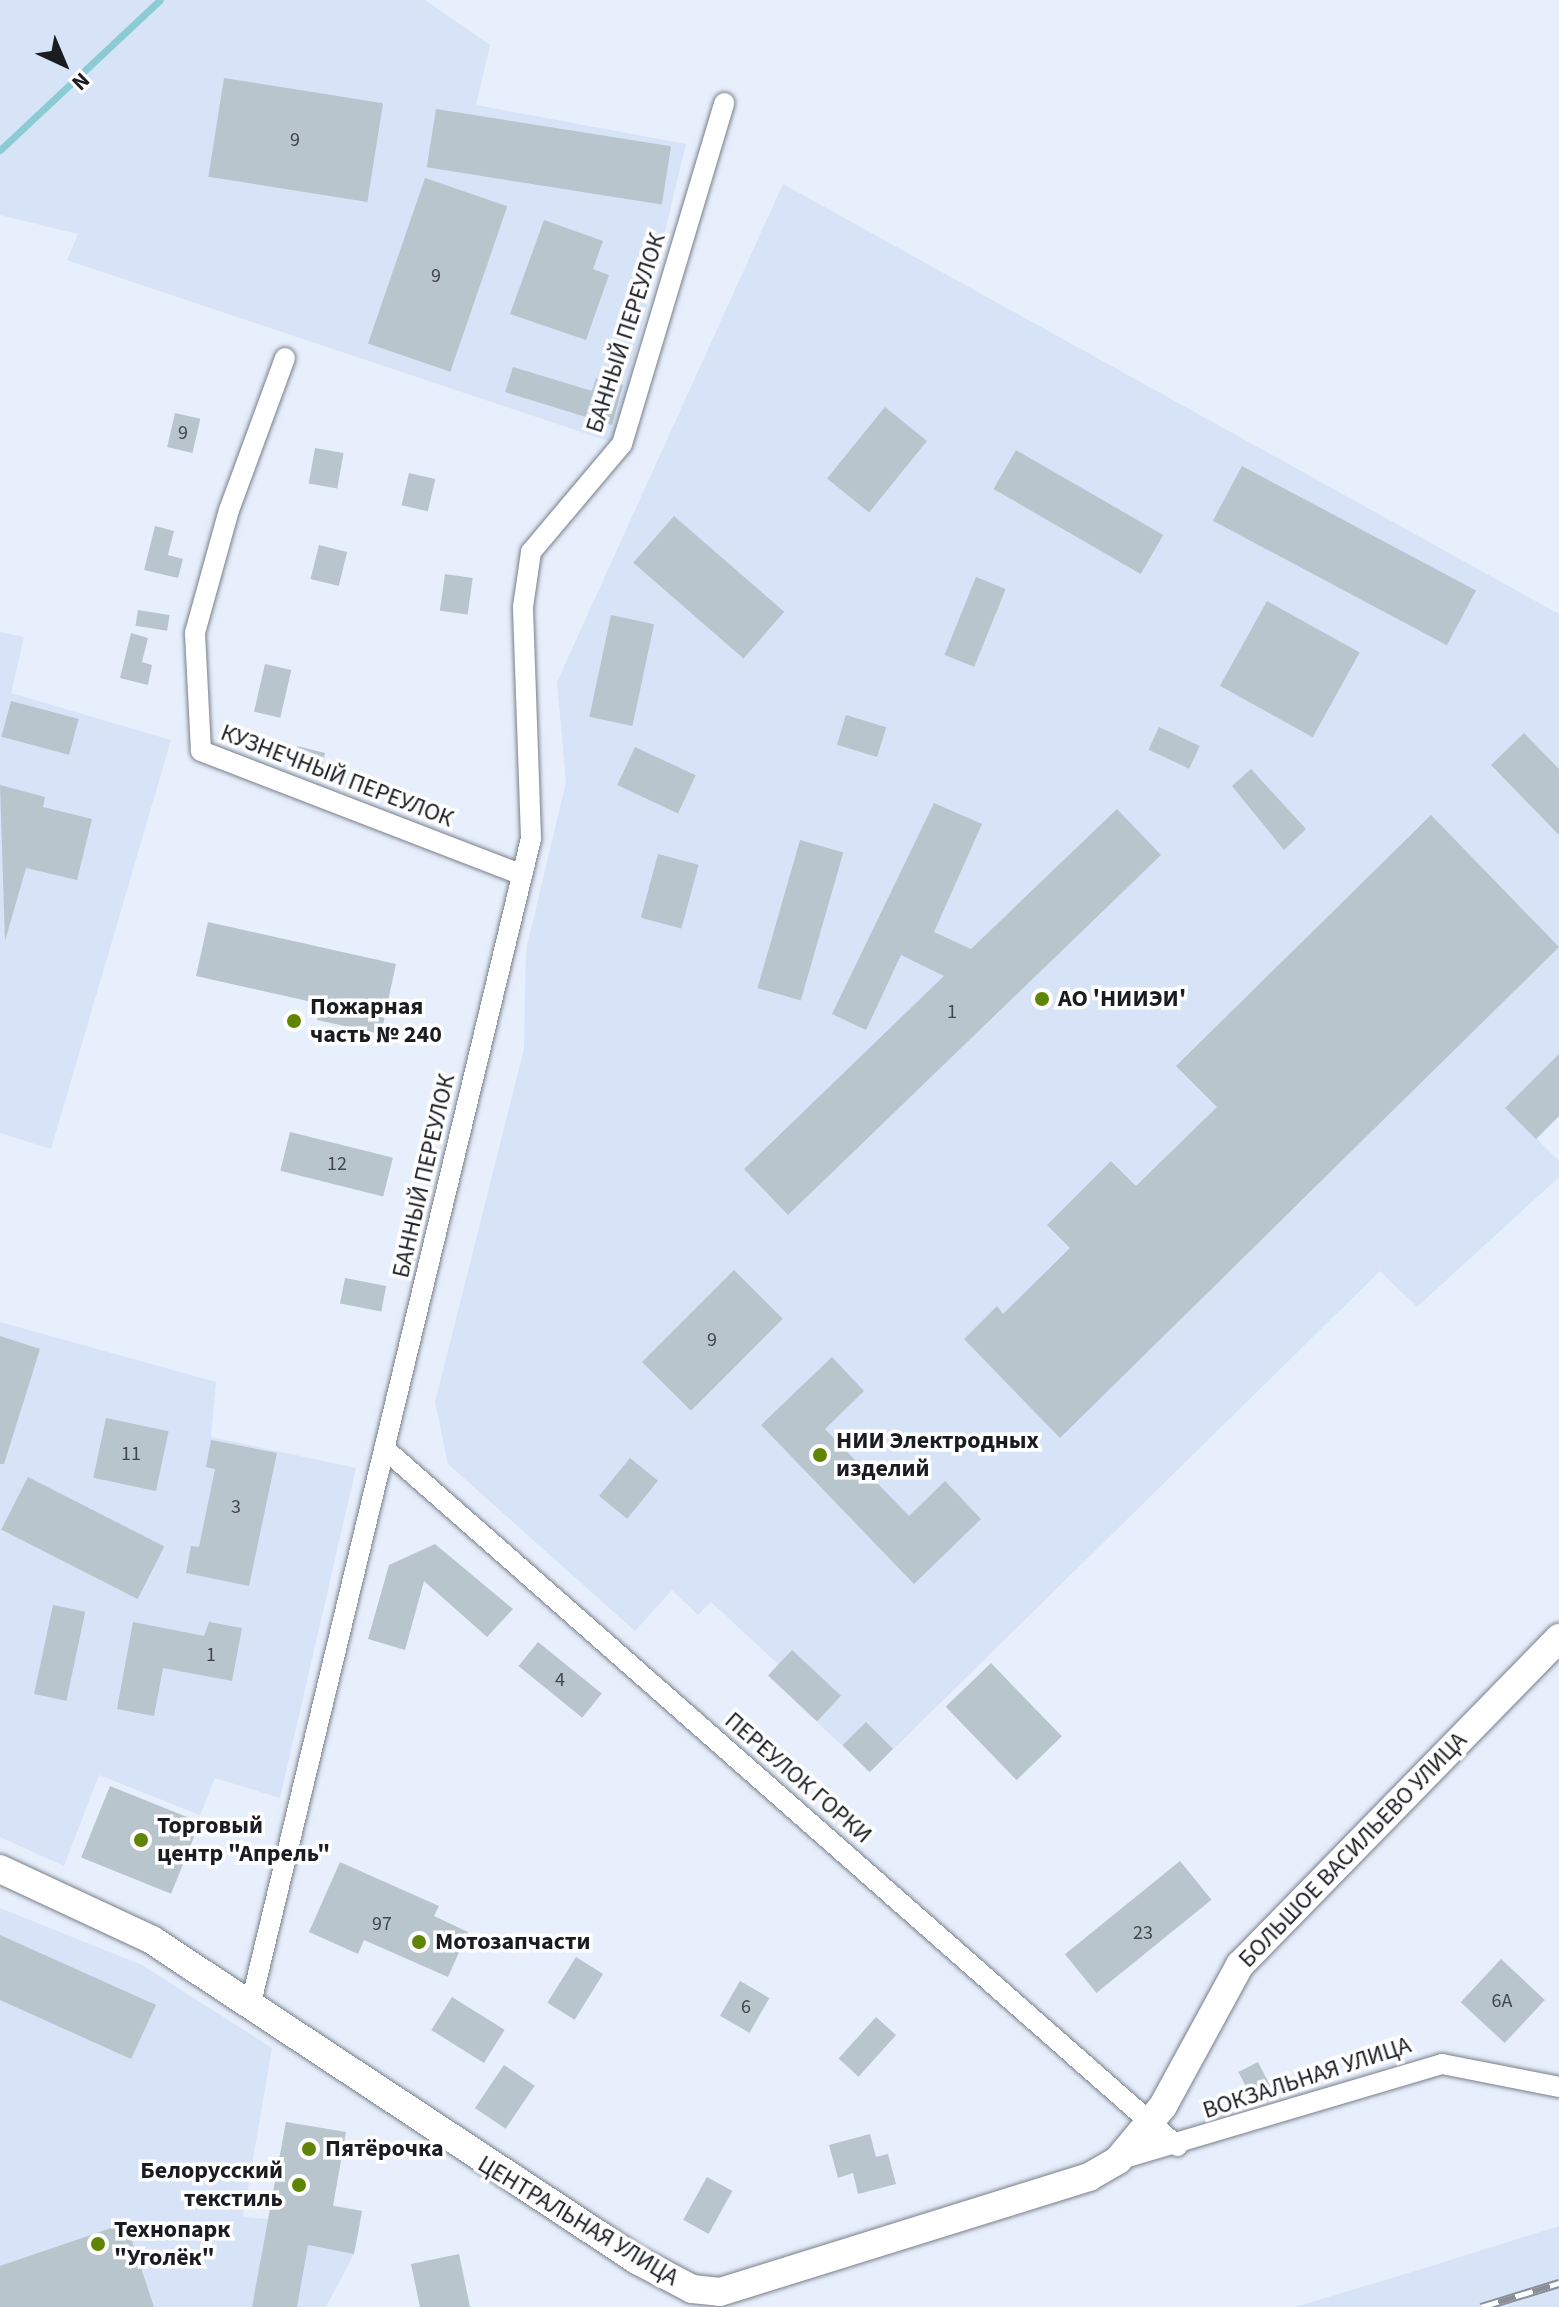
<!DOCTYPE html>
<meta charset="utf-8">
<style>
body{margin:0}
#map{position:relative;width:1559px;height:2307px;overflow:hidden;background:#e7effc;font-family:"Source Sans 3",sans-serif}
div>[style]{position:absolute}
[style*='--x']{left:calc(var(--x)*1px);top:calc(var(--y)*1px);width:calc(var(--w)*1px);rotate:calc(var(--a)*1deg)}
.built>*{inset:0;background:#d7e3f6}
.stream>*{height:7px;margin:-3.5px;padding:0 3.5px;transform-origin:3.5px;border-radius:3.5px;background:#8bcbd3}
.building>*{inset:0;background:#b8c5cd;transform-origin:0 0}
.roads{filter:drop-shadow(0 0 2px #787f8a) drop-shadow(0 0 2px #787f8a)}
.minor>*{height:20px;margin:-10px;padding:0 10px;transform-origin:10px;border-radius:10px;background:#fff}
.secondary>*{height:28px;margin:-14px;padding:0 14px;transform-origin:14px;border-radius:14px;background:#fff}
.rail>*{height:9px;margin-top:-4.5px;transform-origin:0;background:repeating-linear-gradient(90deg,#fff 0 18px,#898e97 0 36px);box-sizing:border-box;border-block:2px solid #898e97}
.dots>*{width:22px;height:22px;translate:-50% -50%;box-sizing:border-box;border:4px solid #fff;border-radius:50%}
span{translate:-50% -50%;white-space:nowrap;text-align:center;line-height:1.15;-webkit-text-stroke:7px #fff;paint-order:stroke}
.number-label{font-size:20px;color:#42464c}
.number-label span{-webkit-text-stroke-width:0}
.street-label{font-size:24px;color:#1a1c21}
.poi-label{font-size:24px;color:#1a1c21;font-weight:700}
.left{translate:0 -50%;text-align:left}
.right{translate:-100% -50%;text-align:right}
.north{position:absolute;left:24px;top:24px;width:80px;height:80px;-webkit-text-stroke:6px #fff;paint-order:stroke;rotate:136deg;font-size:22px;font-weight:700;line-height:32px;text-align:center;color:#1a1c21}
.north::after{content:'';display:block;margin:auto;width:28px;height:36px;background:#1a1c21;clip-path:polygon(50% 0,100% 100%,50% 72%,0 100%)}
</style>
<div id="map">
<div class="built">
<div style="clip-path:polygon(0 0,425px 0,490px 45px,476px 105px,686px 144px,614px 443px,67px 260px,78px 234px,0 215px)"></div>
<div style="clip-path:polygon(783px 184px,1559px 614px,1559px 1116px,1537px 1139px,1559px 1161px,1559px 1177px,1417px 1307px,1380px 1271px,870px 1772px,768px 1676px,778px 1664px,711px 1602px,698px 1615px,672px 1590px,635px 1631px,448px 1464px,435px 1402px,524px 1049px,526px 950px,566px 782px,557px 682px)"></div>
<div style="clip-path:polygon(0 632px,24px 637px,11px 693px,171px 740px,51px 1149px,0 1133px)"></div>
<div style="clip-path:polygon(0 1322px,216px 1382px,211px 1437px,356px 1468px,280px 1798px,215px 1778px,200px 1815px,99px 1775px,64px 1866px,0 1837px)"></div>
<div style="clip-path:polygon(0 1908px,142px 1965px,272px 2048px,243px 2217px,268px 2219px,286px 2122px,346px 2132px,333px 2205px,362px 2211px,354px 2254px,326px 2307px,0 2307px)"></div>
<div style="clip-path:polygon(1559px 2226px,1559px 2307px,1295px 2307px,1425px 2268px)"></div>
</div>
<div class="stream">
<div style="--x:0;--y:150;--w:219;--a:-43.2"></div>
</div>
<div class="building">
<div style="left:224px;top:78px;width:161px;height:100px;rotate:9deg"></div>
<div style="left:436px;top:109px;width:238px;height:59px;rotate:9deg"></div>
<div style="left:425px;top:178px;width:87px;height:175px;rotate:19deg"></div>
<div style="clip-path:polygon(544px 220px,603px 241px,593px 269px,609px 275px,586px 340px,510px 314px)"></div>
<div style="clip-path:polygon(513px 367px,592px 391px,596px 378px,623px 385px,612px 425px,505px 392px)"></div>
<div style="left:885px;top:407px;width:54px;height:92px;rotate:39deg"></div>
<div style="left:175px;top:413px;width:26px;height:35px;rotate:13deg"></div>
<div style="left:315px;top:448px;width:29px;height:36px;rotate:10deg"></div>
<div style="left:1016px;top:450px;width:170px;height:45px;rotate:30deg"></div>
<div style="left:1242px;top:466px;width:265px;height:62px;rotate:28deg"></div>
<div style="left:409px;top:473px;width:27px;height:33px;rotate:13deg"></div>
<div style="left:674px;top:516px;width:146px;height:62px;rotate:41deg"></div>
<div style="clip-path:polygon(155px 526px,174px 531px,168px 555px,183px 559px,178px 578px,144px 570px)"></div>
<div style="left:319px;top:545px;width:29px;height:35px;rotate:14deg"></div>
<div style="left:445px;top:574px;width:28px;height:37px;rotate:8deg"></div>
<div style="left:976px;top:577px;width:32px;height:84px;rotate:22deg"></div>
<div style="left:1267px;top:601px;width:106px;height:97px;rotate:29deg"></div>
<div style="left:138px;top:610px;width:32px;height:16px;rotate:9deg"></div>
<div style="left:611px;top:615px;width:44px;height:104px;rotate:12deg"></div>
<div style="clip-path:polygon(131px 633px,148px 638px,142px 662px,152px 665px,148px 685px,120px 678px)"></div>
<div style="left:265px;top:664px;width:27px;height:49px;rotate:13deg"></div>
<div style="left:11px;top:701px;width:70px;height:37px;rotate:15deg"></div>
<div style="left:846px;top:715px;width:42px;height:31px;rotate:17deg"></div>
<div style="left:1159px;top:727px;width:45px;height:25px;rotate:25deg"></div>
<div style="clip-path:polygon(1524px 733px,1559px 769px,1559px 835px,1491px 765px)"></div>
<div style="left:297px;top:746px;width:29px;height:18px;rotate:14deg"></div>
<div style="left:635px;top:747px;width:67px;height:42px;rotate:25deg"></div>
<div style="clip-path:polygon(1251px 769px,1306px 829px,1284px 850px,1232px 786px)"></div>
<div style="clip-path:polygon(0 785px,45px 797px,43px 807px,92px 819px,77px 880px,26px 868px,5px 941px)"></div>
<div style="clip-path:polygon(934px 803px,982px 824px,934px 932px,971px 949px,1117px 809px,1161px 855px,788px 1215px,744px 1169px,944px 976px,901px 955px,866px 1030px,832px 1014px)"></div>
<div style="clip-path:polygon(1431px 815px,1559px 947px,1060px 1438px,964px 1339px,997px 1306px,1003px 1314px,1070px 1248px,1047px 1225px,1111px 1161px,1136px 1186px,1217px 1107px,1176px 1066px)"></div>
<div style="left:800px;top:840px;width:45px;height:154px;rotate:16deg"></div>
<div style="left:658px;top:854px;width:42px;height:66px;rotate:15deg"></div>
<div style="clip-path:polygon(208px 922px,396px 964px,381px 1034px,317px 1020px,321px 1004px,196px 976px)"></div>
<div style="clip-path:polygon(1559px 1054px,1559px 1116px,1536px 1139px,1505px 1108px)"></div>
<div style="left:290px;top:1132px;width:106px;height:40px;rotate:14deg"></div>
<div style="left:734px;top:1270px;width:69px;height:130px;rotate:45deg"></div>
<div style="left:345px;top:1278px;width:42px;height:26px;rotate:11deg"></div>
<div style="clip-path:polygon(0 1336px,40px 1349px,4px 1464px,0 1464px)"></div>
<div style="clip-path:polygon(832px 1357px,864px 1391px,825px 1429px,909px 1516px,945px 1481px,981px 1519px,914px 1584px,761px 1425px)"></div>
<div style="left:106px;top:1418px;width:64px;height:61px;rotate:12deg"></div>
<div style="clip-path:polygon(211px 1440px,277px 1453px,249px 1586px,186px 1573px,191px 1546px,199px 1547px,215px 1469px,206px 1467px)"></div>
<div style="left:630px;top:1458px;width:36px;height:49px;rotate:39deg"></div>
<div style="left:28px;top:1477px;width:153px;height:59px;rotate:27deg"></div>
<div style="clip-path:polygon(435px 1544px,513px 1609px,487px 1637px,424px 1581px,405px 1650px,368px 1639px,389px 1565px)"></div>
<div style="left:53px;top:1605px;width:33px;height:91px;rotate:12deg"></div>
<div style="clip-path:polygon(133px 1622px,204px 1636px,209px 1622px,242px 1628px,232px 1681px,163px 1668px,154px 1716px,117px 1709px)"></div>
<div style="left:538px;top:1642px;width:82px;height:31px;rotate:39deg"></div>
<div style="left:792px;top:1650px;width:67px;height:35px;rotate:43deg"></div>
<div style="left:991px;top:1663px;width:102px;height:63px;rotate:46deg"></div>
<div style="left:866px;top:1722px;width:38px;height:33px;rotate:45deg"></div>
<div style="left:110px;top:1786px;width:97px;height:77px;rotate:22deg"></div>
<div style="left:1180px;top:1861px;width:50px;height:148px;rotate:51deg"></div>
<div style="clip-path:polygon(340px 1862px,439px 1906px,434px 1916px,468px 1932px,448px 1977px,364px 1940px,358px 1954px,309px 1932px)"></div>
<div style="clip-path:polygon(0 1935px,156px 2005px,131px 2059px,0 2000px)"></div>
<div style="left:576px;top:1957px;width:32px;height:54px;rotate:32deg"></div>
<div style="left:1501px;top:1959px;width:60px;height:59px;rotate:43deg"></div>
<div style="left:740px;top:1981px;width:34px;height:40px;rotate:30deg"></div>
<div style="left:452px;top:1997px;width:62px;height:39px;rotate:32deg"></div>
<div style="left:876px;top:2017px;width:27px;height:56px;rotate:42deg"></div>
<div style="left:1258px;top:2062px;width:29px;height:22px;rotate:63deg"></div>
<div style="left:504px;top:2065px;width:37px;height:52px;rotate:34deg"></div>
<div style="clip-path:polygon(286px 2122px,346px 2132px,333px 2206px,362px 2211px,354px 2254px,308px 2245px,297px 2307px,252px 2307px)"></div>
<div style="clip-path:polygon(870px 2134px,876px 2157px,888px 2154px,896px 2184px,858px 2194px,853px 2173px,838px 2178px,829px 2145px)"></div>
<div style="left:707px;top:2177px;width:29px;height:49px;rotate:29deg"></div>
<div style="clip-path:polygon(126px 2223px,154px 2307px,0 2307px,0 2266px)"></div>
<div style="clip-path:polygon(459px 2254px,470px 2307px,420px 2307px,411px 2264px)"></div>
</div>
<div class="roads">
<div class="minor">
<div style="--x:285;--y:358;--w:162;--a:110.2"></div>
<div style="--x:229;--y:510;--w:128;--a:105.5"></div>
<div style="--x:195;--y:633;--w:118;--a:87.1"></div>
<div style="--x:201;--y:751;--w:344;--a:21.1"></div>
<div style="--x:386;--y:1450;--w:1054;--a:41.34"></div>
<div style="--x:250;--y:2007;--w:1202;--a:-76.48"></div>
<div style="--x:531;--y:838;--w:231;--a:-92"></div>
<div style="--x:523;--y:607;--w:56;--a:-81.7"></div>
<div style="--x:531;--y:552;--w:141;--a:-49.9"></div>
<div style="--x:622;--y:444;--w:356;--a:-73.3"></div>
<div style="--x:1118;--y:2160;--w:338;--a:-16.5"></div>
<div style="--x:1442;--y:2064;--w:119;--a:11.1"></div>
</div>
<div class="secondary">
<div style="--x:0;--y:1869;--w:168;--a:25"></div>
<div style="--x:152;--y:1940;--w:581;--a:33.42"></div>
<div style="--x:637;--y:2260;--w:62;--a:27.8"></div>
<div style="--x:692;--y:2289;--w:28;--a:6"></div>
<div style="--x:720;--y:2292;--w:387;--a:-17.3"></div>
<div style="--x:1089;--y:2177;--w:34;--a:-30"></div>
<div style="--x:1118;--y:2160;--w:70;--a:-50.2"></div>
<div style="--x:1163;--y:2106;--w:161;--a:-61.4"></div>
<div style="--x:1240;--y:1965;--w:457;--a:-45.7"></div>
</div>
</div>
<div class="rail">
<div style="--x:1481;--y:2307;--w:82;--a:-17.1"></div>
</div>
<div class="dots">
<div style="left:1042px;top:999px;background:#608403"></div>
<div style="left:294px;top:1021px;background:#608403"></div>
<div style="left:820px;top:1455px;background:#608403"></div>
<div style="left:141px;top:1840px;background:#608403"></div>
<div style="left:419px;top:1942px;background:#608403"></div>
<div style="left:309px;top:2149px;background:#608403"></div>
<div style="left:299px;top:2185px;background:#608403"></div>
<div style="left:98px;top:2244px;background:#608403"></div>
</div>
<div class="number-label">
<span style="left:295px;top:140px">9</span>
<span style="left:436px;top:276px">9</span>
<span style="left:183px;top:433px">9</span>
<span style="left:952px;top:1012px">1</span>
<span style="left:337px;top:1164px">12</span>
<span style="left:712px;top:1340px">9</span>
<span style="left:131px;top:1454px">11</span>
<span style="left:236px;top:1507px">3</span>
<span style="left:211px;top:1655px">1</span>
<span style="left:560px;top:1680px">4</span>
<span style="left:382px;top:1924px">97</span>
<span style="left:1143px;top:1933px">23</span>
<span style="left:1502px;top:2001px">6А</span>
<span style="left:746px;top:2007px">6</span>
</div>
<div class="street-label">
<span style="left:626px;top:333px;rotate:-72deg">БАННЫЙ ПЕРЕУЛОК</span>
<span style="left:337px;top:776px;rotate:21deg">КУЗНЕЧНЫЙ ПЕРЕУЛОК</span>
<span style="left:424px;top:1176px;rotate:-77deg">БАННЫЙ ПЕРЕУЛОК</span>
<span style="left:798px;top:1778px;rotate:41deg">ПЕРЕУЛОК ГОРКИ</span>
<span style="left:1353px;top:1850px;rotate:-46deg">БОЛЬШОЕ ВАСИЛЬЕВО УЛИЦА</span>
<span style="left:1307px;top:2078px;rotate:-18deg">ВОКЗАЛЬНАЯ УЛИЦА</span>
<span style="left:578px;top:2221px;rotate:31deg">ЦЕНТРАЛЬНАЯ УЛИЦА</span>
</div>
<div class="poi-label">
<span class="left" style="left:1058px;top:999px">АО 'НИИЭИ'</span>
<span class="left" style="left:310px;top:1021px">Пожарная<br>часть № 240</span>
<span class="left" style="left:836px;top:1455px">НИИ Электродных<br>изделий</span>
<span class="left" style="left:157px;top:1840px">Торговый<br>центр "Апрель"</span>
<span class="left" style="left:435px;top:1942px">Мотозапчасти</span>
<span class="left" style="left:325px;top:2149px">Пятёрочка</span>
<span class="right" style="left:283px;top:2185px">Белорусский<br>текстиль</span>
<span class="left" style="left:114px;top:2244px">Технопарк<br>"Уголёк"</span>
</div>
<div class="north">N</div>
</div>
